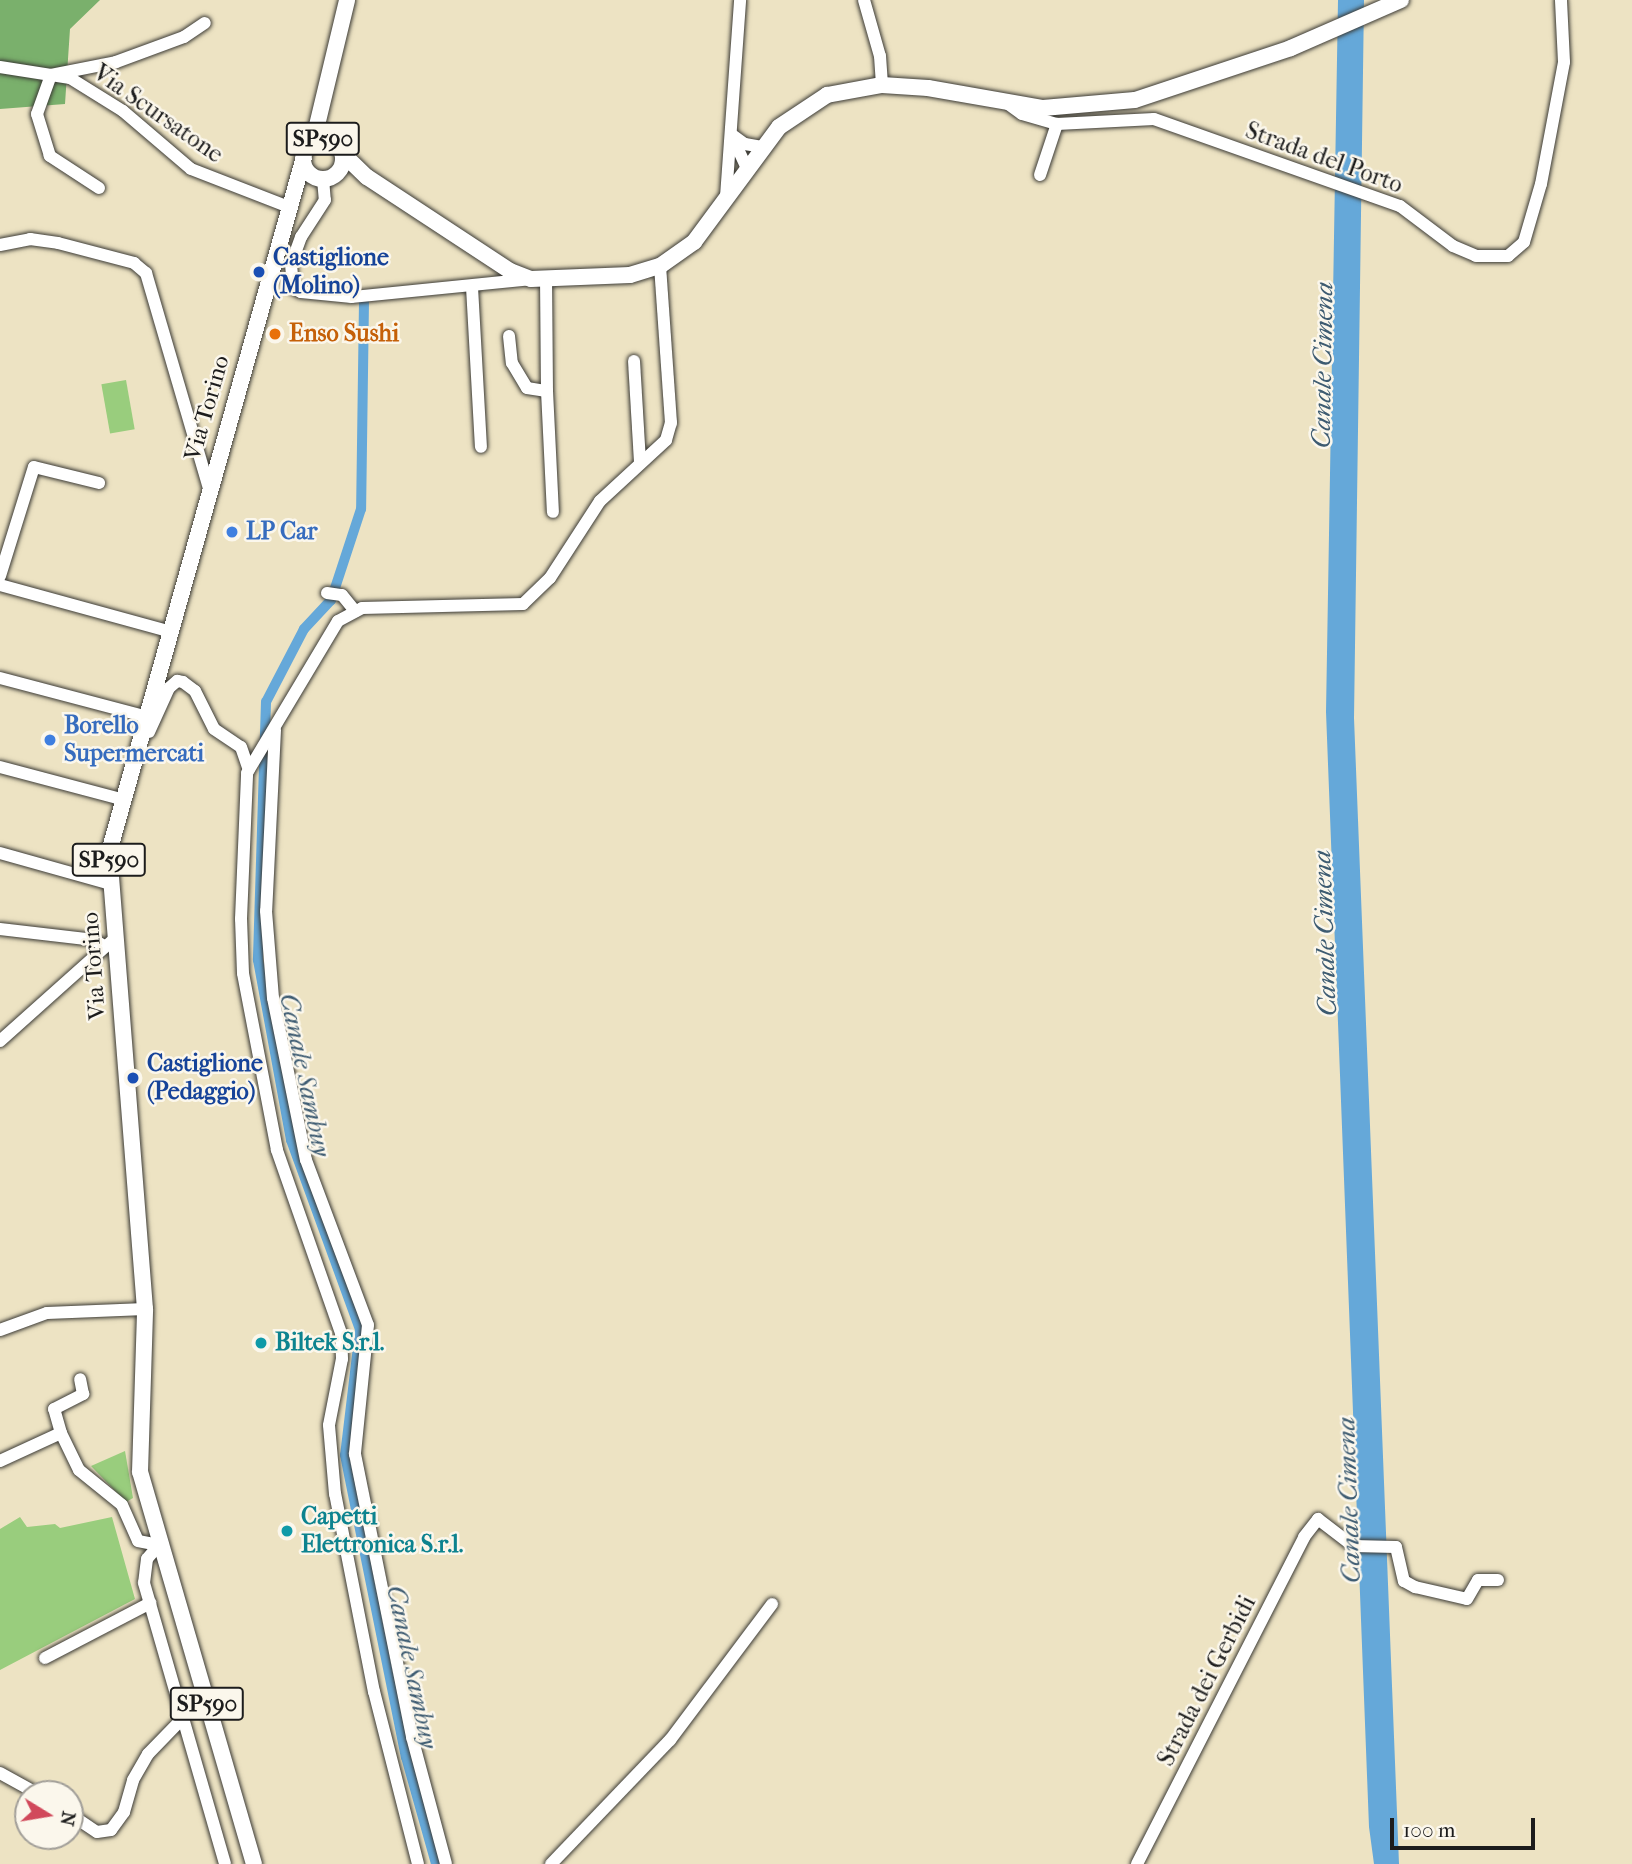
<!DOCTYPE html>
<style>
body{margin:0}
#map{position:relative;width:1632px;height:1864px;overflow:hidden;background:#ede3c3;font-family:"IM FELL French Canon",serif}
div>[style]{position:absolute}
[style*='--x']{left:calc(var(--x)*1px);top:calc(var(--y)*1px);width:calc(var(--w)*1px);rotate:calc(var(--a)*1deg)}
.green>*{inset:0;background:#99cd7d;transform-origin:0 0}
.forest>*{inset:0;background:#7ab06c}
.water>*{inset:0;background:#65a8d9}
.canal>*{height:10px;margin:-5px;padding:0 5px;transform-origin:5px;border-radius:5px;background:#65a8d9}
.roads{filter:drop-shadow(0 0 2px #3b3a35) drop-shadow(0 0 2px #3b3a35)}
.minor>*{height:12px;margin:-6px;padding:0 6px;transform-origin:6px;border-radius:6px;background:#fff}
.major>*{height:16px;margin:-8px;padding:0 8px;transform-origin:8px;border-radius:8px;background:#fff}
.major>.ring{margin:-8px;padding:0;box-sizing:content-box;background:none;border:16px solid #fff;border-radius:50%}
.dots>*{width:19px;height:19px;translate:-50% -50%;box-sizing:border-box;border:4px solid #fbf7ec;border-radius:50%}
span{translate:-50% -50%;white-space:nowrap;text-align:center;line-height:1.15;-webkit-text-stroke:5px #fbf7ec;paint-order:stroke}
.shield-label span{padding:2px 5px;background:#fbf7ec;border:2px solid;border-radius:5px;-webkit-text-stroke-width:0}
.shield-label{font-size:23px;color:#1c1c1c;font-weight:700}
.street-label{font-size:24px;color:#1c1c1c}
.transit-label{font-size:24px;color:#164399;font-weight:700}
.left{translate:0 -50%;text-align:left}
.food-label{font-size:24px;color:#c56008;font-weight:700}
.shop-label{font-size:24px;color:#366cbe;font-weight:700}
.culture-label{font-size:24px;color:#0d838f;font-weight:700}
.water-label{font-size:26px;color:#3d5b71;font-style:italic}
.north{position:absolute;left:14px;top:1780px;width:70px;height:70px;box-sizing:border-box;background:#fbf7ec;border:2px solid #a29f99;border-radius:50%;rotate:101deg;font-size:19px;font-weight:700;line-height:28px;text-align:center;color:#1c1c1c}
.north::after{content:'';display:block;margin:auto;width:24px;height:32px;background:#d1495b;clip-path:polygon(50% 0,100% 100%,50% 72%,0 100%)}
.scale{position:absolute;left:1390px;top:1818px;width:145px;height:32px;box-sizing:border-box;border:4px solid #1c1c1c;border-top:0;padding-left:9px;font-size:21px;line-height:24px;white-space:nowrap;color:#1c1c1c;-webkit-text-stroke:5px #fbf7ec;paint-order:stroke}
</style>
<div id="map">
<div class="green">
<div style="left:126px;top:380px;width:50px;height:25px;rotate:80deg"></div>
<div style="clip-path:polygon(125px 1451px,133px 1498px,126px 1502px,91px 1466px)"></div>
<div style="clip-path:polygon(20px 1517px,27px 1527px,55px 1524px,60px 1528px,112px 1517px,135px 1599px,0 1670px,0 1529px)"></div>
</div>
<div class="forest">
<div style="clip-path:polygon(0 0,100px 0,70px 29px,65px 104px,0 109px)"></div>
</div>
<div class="water">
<div style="clip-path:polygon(1338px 0,1364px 0,1354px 718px,1399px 1864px,1374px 1864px,1369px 1827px,1326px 712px)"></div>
</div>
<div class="canal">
<div style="--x:364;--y:301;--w:208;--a:90.8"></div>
<div style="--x:361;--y:509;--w:96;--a:108.2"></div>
<div style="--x:331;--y:600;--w:40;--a:133"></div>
<div style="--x:304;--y:629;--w:82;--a:117.5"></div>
<div style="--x:266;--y:702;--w:258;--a:91.8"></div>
<div style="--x:258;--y:960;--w:183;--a:79.6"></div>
<div style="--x:291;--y:1140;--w:202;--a:70"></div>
<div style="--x:360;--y:1330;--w:126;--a:96.8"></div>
<div style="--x:345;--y:1455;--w:308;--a:78.6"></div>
<div style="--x:406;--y:1757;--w:111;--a:74.3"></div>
</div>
<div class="roads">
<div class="minor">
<div style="--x:864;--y:0;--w:58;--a:74.1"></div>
<div style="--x:880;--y:56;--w:29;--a:86"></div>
<div style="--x:0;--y:67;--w:71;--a:8.9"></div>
<div style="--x:70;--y:78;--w:62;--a:31.9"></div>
<div style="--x:123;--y:111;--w:89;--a:40.5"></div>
<div style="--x:191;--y:169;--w:105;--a:21.2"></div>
<div style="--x:1008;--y:104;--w:17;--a:36"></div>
<div style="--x:1022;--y:114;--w:36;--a:16"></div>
<div style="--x:1057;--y:124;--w:97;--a:-3"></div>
<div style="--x:1154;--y:119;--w:261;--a:19.5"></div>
<div style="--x:1400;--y:206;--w:66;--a:37"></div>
<div style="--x:1453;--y:246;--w:25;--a:23"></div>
<div style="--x:1476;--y:256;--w:32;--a:0"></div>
<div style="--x:1508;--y:256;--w:21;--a:-41"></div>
<div style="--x:1524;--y:242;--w:60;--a:-73.7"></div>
<div style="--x:1541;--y:184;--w:124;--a:-79.3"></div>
<div style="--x:1564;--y:62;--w:62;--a:-92.8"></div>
<div style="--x:731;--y:134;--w:38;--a:65"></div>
<div style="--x:731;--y:134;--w:17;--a:36"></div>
<div style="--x:745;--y:144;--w:17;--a:10"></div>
<div style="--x:1040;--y:175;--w:54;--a:-71.6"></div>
<div style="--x:323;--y:179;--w:21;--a:85"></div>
<div style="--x:325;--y:200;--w:44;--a:123"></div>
<div style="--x:301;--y:237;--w:29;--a:110"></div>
<div style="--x:291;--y:264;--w:24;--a:85"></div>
<div style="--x:293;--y:288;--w:9;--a:27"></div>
<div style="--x:301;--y:292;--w:51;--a:5.6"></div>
<div style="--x:352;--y:297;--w:180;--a:-5.7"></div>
<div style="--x:99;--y:188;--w:59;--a:-146.9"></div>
<div style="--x:50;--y:156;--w:44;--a:-107.2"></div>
<div style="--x:37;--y:114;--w:41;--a:-70.3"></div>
<div style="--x:51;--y:75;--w:66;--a:-11.3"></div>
<div style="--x:116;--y:62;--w:72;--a:-20.2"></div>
<div style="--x:184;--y:37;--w:25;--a:-34"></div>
<div style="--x:726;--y:197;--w:197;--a:-85.9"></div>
<div style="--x:0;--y:245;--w:31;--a:-11"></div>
<div style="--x:30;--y:239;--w:28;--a:8"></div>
<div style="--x:58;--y:243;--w:79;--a:14.7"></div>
<div style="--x:134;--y:263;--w:16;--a:40"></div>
<div style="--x:146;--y:273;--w:225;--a:73.7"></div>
<div style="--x:472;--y:287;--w:160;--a:86.8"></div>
<div style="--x:509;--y:336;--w:27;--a:84"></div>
<div style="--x:512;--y:363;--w:29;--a:59"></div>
<div style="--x:527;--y:388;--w:20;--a:9"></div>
<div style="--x:547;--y:391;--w:112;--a:-90.5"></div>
<div style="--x:634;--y:361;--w:101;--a:86.6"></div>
<div style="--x:547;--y:391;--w:121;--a:87.2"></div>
<div style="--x:0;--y:576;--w:114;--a:-72.7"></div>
<div style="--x:34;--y:467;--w:67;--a:13.8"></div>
<div style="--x:0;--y:585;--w:174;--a:15.3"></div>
<div style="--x:327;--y:593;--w:15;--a:8"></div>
<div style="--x:342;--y:595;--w:21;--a:51"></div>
<div style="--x:0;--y:678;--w:149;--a:14.8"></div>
<div style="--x:275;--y:730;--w:181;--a:92.8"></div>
<div style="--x:266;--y:911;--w:87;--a:85.4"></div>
<div style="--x:273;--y:998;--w:165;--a:78.5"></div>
<div style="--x:306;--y:1160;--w:176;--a:69.4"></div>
<div style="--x:368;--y:1325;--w:130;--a:95.8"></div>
<div style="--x:355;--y:1454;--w:289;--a:78.6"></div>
<div style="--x:412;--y:1737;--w:131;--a:75"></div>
<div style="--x:149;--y:732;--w:48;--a:-65.6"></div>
<div style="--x:169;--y:688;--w:11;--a:-41"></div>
<div style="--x:177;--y:681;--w:6;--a:9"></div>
<div style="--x:183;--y:682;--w:15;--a:37"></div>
<div style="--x:195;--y:691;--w:42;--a:63.4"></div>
<div style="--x:214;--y:729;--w:32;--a:34"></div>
<div style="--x:241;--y:747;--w:24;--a:71"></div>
<div style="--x:0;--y:767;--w:125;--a:14.8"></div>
<div style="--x:0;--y:853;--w:114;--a:15.7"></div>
<div style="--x:0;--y:929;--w:95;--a:6.7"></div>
<div style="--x:94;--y:940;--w:12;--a:31"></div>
<div style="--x:0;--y:1041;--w:154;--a:-41.8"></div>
<div style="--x:0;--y:1330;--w:50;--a:-19.9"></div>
<div style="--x:47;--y:1313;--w:98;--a:-2.3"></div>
<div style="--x:61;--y:1433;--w:25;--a:-106"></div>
<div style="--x:54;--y:1409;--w:33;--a:-27"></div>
<div style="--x:83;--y:1394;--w:15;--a:-101"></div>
<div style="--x:0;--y:1461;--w:67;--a:-24.7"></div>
<div style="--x:61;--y:1433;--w:41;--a:64.1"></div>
<div style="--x:79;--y:1470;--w:55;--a:39.1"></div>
<div style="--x:122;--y:1505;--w:39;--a:66"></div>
<div style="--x:138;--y:1541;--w:21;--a:11"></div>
<div style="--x:159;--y:1545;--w:18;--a:131"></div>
<div style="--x:147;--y:1559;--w:24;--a:97"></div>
<div style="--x:144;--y:1583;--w:292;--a:73.9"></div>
<div style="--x:45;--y:1658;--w:119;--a:-27.6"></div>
<div style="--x:0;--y:1773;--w:43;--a:28.9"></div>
<div style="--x:70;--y:1814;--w:32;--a:34"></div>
<div style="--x:97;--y:1832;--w:14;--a:-8"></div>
<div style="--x:111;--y:1830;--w:22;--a:-54"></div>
<div style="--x:124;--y:1812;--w:33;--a:-74"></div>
<div style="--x:133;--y:1780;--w:30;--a:-60"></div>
<div style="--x:148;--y:1754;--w:50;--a:-45.8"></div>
<div style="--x:418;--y:1864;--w:178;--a:-104.3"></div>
<div style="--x:374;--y:1692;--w:202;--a:-101.1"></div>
<div style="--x:335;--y:1494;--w:69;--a:-95"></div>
<div style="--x:329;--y:1425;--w:67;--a:-78.9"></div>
<div style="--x:342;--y:1359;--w:26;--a:-92"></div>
<div style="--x:341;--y:1333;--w:194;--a:-109.3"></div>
<div style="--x:277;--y:1150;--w:180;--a:-100.9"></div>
<div style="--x:243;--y:973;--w:54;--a:-92.1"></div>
<div style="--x:241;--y:919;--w:146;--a:-87.6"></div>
<div style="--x:247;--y:773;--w:177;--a:-59.1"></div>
<div style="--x:338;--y:621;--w:27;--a:-28"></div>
<div style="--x:362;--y:608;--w:161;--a:-1.4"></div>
<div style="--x:523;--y:604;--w:37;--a:-44"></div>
<div style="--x:550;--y:578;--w:92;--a:-57"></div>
<div style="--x:600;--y:501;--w:90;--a:-42.7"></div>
<div style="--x:666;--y:440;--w:18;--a:-74"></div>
<div style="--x:671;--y:423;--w:157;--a:-94"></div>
<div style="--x:551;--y:1864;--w:172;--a:-46.2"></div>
<div style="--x:670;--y:1740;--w:170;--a:-53.1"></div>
<div style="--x:1137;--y:1864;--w:367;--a:-62.9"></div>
<div style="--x:1304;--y:1537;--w:23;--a:-52"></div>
<div style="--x:1318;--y:1519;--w:44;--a:37.6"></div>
<div style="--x:1353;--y:1546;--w:43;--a:1.3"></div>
<div style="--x:1396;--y:1547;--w:35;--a:77"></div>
<div style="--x:1404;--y:1581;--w:13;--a:29"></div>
<div style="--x:1415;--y:1587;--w:53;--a:13"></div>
<div style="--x:1467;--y:1599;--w:22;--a:-60"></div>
<div style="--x:1478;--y:1580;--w:20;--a:0"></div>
</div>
<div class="major">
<div class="ring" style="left:303px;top:139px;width:24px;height:24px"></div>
<div style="--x:313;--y:142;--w:146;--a:-76.5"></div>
<div style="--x:343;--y:154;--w:33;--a:44"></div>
<div style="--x:367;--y:177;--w:171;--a:33.3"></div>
<div style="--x:510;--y:271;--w:22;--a:21"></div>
<div style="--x:531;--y:279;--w:99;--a:-2.3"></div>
<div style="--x:630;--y:275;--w:31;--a:-17"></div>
<div style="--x:660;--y:266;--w:42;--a:-35.2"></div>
<div style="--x:694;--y:242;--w:143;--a:-53.5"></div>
<div style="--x:779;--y:127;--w:58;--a:-33.7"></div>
<div style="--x:827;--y:95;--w:56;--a:-10.3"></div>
<div style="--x:882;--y:85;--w:46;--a:3.7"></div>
<div style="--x:928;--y:88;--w:117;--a:9.9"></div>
<div style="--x:1043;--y:108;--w:92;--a:-5"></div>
<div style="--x:1135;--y:100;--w:164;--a:-18.4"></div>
<div style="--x:1291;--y:48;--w:120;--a:-23.6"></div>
<div style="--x:254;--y:1864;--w:408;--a:-106.2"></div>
<div style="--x:140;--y:1472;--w:163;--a:-88.2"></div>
<div style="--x:145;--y:1309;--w:458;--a:-94.5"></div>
<div style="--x:109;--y:852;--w:722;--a:-74.33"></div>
</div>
</div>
<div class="dots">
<div style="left:259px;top:272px;background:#1a4fb4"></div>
<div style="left:275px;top:334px;background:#e8710a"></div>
<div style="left:232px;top:532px;background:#3f7fe0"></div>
<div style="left:50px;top:740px;background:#3f7fe0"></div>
<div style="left:133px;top:1078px;background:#1a4fb4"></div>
<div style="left:261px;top:1343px;background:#0f9aa8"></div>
<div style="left:287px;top:1531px;background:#0f9aa8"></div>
</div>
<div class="shield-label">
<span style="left:323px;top:139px">SP590</span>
<span style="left:109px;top:860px">SP590</span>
<span style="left:207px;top:1704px">SP590</span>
</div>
<div class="street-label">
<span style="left:158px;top:114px;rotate:35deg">Via Scursatone</span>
<span style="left:1324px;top:158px;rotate:20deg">Strada del Porto</span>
<span style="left:207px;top:408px;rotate:-74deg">Via Torino</span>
<span style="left:94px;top:966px;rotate:-94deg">Via Torino</span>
<span style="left:1207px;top:1681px;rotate:-63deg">Strada dei Gerbidi</span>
</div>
<div class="transit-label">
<span class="left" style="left:273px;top:272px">Castiglione<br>(Molino)</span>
<span class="left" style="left:147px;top:1078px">Castiglione<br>(Pedaggio)</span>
</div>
<div class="food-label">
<span class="left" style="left:289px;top:334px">Enso Sushi</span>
</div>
<div class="shop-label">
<span class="left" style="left:246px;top:532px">LP Car</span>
<span class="left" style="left:64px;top:740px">Borello<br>Supermercati</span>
</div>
<div class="culture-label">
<span class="left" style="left:275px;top:1343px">Biltek S.r.l.</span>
<span class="left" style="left:301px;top:1531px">Capetti<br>Elettronica S.r.l.</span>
</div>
<div class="water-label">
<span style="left:1323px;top:365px;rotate:-89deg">Canale Cimena</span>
<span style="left:1325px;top:933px;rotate:-92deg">Canale Cimena</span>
<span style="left:305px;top:1075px;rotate:78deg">Canale Sambuy</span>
<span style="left:1349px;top:1500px;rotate:-92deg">Canale Cimena</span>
<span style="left:412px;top:1667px;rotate:78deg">Canale Sambuy</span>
</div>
<div class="north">N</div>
<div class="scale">100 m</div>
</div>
